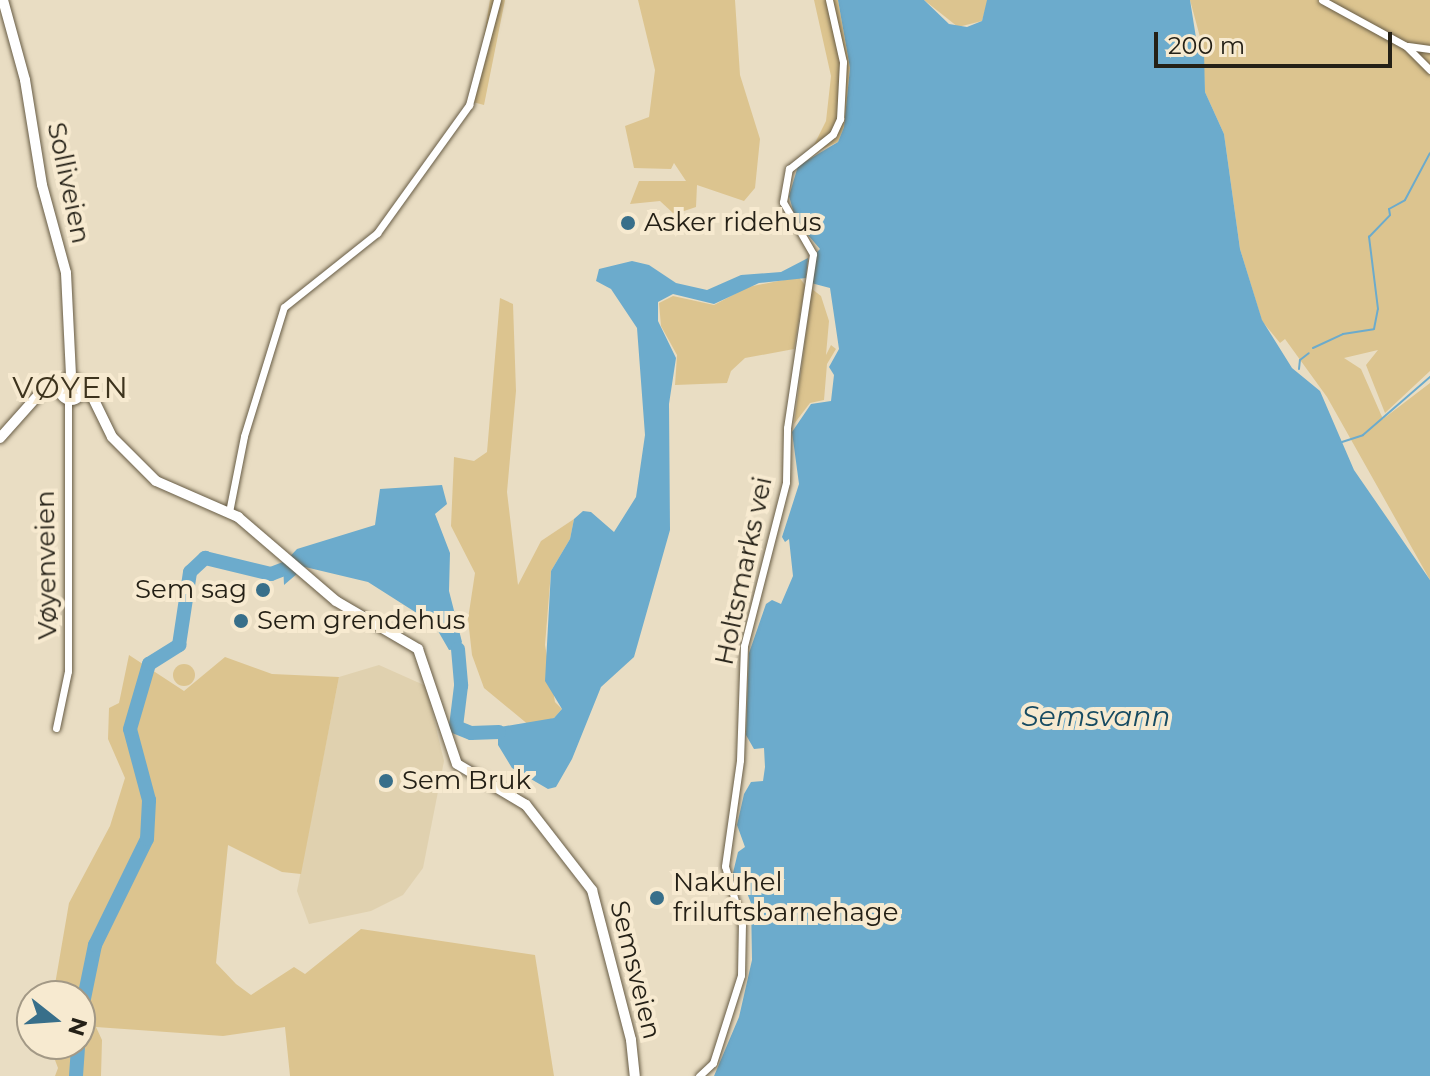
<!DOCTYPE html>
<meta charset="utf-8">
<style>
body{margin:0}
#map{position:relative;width:1430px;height:1076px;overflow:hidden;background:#e9ddc3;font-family:Montserrat,sans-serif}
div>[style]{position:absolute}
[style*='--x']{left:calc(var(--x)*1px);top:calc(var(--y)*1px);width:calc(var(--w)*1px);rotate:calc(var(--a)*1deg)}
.built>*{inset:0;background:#e0d1af}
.green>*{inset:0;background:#dcc48f}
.round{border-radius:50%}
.water>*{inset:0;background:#6cabcc}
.stream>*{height:2px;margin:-1px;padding:0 1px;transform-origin:1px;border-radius:1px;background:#6cabcc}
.river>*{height:14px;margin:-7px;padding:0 7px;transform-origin:7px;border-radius:7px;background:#6cabcc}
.roads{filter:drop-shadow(0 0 2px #675c45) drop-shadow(0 0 2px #675c45)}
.street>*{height:7px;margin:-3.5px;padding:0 3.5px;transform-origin:3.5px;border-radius:3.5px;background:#fff}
.secondary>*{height:10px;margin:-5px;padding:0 5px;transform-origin:5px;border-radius:5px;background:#fff}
.secondary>.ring{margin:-5px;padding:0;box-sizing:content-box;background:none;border:10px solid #fff;border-radius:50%}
.dots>*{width:22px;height:22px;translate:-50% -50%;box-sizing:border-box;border:4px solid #f7ead0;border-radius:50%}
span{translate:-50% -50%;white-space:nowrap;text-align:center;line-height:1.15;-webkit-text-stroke:8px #f7ead0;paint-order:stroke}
.street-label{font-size:26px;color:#242016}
.poi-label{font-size:26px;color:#242016}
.left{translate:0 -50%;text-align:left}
.right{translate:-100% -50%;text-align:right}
.water-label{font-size:28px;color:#174b62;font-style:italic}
.quarter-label{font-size:30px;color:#3d331d;letter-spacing:2px}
.north{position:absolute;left:16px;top:980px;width:80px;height:80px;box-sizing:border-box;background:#f7ead0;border:2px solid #a39986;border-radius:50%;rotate:107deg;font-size:22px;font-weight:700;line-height:32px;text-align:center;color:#242016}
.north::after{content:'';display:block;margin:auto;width:28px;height:36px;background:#386f8a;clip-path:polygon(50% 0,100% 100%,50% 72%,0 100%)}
.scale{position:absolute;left:1154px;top:32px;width:238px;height:36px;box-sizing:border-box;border:4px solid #242016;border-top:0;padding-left:10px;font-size:24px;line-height:28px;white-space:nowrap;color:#242016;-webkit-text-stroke:6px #f7ead0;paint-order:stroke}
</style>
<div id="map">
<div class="built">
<div style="clip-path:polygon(379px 665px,426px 686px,444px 761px,423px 868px,403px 895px,371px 911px,309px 924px,297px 891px,339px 677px)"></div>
</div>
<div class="green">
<div style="clip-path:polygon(490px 0,505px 0,484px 105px,473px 102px)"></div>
<div style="clip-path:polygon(638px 0,735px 0,740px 75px,760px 139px,755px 188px,744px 201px,697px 185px,696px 207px,684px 211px,673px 213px,660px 201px,630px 204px,639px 181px,686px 181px,674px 163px,671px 169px,634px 168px,625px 126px,649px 117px,655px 70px)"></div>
<div style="clip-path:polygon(814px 0,838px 0,850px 68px,844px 127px,838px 142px,809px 155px,826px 121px,831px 76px)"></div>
<div style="clip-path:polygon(924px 0,987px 0,987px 4px,982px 21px,958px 27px)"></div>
<div style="clip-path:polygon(1190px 0,1430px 0,1430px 371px,1385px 413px,1366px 365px,1378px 350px,1344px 358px,1361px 369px,1383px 419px,1430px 383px,1430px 580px,1327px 397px,1285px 339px,1280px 343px,1262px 321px,1240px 249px,1224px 134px,1205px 92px,1203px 48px)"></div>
<div style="clip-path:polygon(799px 277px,805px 285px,794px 349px,745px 358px,731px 371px,727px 383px,675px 385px,677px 355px,661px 326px,659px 303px,673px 296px,714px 305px,748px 287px)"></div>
<div style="clip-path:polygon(812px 289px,821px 296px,829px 321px,826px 355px,831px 345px,836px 349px,827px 364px,824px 400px,810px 403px,794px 424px)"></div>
<div style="clip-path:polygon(500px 298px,513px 304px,516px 391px,507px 492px,518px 585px,541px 541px,574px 519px,570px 539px,551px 571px,545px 645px,555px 702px,562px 709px,554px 718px,530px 726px,484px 688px,472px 655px,468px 619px,475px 573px,451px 526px,454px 457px,474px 461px,487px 452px)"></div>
<div style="clip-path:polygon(129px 655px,184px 691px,225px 657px,272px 674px,339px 677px,301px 874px,282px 872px,228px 845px,216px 963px,236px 984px,251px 995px,294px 967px,305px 974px,361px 929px,535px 955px,554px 1076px,290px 1076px,285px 1027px,223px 1036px,96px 1027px,102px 1040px,101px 1076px,55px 1076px,58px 1068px,49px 1044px,80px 1044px,80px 996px,53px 996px,69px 903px,110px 826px,125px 778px,108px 739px,109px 708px,119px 703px)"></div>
<div class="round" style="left:173px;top:664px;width:22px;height:22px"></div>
</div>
<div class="water">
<div style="clip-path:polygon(838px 0,924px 0,949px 24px,967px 27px,982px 21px,987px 0,1190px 0,1197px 44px,1204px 52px,1205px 92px,1224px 134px,1240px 249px,1262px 320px,1292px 368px,1320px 391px,1354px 470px,1430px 580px,1430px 1076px,714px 1076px,739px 1017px,752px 960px,751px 903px,743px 883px,732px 877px,738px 852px,745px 847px,737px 825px,744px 794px,751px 782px,763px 781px,765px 767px,764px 748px,754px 749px,746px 735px,749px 653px,766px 604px,772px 600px,781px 604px,793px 576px,789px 539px,785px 542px,782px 537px,799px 484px,792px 432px,811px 404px,831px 401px,834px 375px,829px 367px,839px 349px,830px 288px,811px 283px,815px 254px,820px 249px,796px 221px,789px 196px,798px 166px,838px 142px,844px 127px,850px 68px)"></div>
<div style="clip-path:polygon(808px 258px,806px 278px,759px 283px,714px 304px,673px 294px,658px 302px,658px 321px,676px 358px,669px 404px,670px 530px,634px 657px,601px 687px,572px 759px,556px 787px,548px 789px,512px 768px,498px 745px,498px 734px,500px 727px,554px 718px,562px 709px,545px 681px,551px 571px,570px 539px,574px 519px,583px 511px,591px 512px,614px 532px,636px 497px,645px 435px,637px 328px,611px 289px,596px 281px,599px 269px,632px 261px,649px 265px,676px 283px,707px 290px,741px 275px,781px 272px)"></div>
<div style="clip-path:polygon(442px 485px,447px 504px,435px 514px,450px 553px,449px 591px,462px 642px,458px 649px,449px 650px,434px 624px,368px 582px,305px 567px,284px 585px,283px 564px,297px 549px,375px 525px,380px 489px)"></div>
</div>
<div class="stream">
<div style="--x:1313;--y:348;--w:33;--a:-25"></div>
<div style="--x:1343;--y:334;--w:31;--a:-9"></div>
<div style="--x:1374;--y:329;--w:20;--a:-79"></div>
<div style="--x:1378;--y:309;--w:73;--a:-97.1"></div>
<div style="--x:1369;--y:237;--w:30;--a:-46"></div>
<div style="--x:1390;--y:215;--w:6;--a:-99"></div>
<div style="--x:1389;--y:209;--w:18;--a:-29"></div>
<div style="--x:1405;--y:200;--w:53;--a:-62"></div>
<div style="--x:1299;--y:369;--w:9;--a:-84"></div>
<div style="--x:1300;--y:360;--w:11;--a:-38"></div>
<div style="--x:1342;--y:442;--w:22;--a:-18"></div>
<div style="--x:1363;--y:435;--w:89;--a:-40.9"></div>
</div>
<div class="river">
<div style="--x:458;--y:649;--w:37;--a:85"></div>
<div style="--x:461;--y:686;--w:41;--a:97"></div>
<div style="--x:456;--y:727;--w:16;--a:22"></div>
<div style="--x:471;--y:733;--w:28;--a:-2"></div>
<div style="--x:80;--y:1018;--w:75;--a:-78.4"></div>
<div style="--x:95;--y:945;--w:118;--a:-63.9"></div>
<div style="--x:147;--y:839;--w:39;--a:-87"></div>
<div style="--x:149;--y:800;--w:73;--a:-105"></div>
<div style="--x:130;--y:729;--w:68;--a:-73.7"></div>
<div style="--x:149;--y:664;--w:36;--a:-32"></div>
<div style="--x:179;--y:645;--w:74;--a:-81.4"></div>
<div style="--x:190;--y:572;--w:21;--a:-43"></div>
<div style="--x:205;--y:558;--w:68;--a:13.6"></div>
<div style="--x:271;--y:574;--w:30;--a:-21"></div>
<div style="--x:76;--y:1076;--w:32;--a:-86"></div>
</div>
<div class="roads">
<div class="street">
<div style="--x:1322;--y:0;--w:96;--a:28.7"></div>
<div style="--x:1406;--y:46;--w:34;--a:45"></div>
<div style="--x:1408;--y:46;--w:22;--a:8"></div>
<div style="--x:229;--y:512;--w:77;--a:-78.8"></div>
<div style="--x:244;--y:436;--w:135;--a:-72.8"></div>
<div style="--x:284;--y:307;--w:119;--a:-38.5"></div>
<div style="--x:377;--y:233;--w:158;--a:-54.3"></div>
<div style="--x:469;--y:105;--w:109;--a:-75.1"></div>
<div style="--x:56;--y:728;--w:58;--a:-78.1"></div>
<div style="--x:68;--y:671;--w:271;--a:-90"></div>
<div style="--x:699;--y:1076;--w:19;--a:-43"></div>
<div style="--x:713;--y:1063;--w:92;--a:-72.3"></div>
<div style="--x:741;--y:975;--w:50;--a:-88.9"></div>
<div style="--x:742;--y:925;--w:61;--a:-106.1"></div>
<div style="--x:725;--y:866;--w:107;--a:-81.9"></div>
<div style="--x:740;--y:760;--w:114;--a:-88"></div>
<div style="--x:744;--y:646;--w:169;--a:-75.6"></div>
<div style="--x:786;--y:482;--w:54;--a:-88.9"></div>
<div style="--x:787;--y:428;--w:176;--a:-81.5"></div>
<div style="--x:813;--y:254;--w:60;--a:-120"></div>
<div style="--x:783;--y:202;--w:34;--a:-80"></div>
<div style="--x:789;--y:169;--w:56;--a:-38.5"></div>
<div style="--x:833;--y:134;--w:17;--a:-65"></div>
<div style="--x:840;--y:119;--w:57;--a:-87"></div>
<div style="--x:843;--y:62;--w:64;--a:-102.7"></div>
</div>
<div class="secondary">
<div style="--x:3;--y:0;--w:83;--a:74.6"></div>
<div style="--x:25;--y:80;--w:106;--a:80.8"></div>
<div style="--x:42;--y:185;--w:91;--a:74.7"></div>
<div style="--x:66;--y:273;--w:104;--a:87.2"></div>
<div class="ring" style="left:60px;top:378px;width:12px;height:12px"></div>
<div style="--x:81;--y:392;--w:13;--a:27"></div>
<div style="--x:93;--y:398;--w:43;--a:64"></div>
<div style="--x:112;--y:437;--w:62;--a:45"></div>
<div style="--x:156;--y:481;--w:90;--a:23.7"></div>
<div style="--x:238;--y:517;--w:129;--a:40.6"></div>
<div style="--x:336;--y:601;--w:95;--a:30.3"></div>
<div style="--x:418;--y:649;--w:121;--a:71.3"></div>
<div style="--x:457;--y:764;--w:80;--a:30.7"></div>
<div style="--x:526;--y:805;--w:108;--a:52.2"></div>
<div style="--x:592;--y:890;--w:155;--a:75.4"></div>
<div style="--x:631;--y:1040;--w:36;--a:84"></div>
<div style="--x:0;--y:438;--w:62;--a:-48.3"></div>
<div style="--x:41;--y:392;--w:18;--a:-9"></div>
</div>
</div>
<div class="dots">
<div style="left:628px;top:223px;background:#386f8a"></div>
<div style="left:263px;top:590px;background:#386f8a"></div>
<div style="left:241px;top:621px;background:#386f8a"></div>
<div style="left:386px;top:781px;background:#386f8a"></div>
<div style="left:657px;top:898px;background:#386f8a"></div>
</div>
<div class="street-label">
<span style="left:68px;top:183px;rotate:78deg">Solliveien</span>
<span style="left:47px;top:565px;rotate:-91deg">Vøyenveien</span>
<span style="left:744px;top:571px;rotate:-78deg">Holtsmarks vei</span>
<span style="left:635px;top:970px;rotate:76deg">Semsveien</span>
</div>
<div class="poi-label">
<span class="left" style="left:644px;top:223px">Asker ridehus</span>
<span class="right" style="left:247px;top:590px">Sem sag</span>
<span class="left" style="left:257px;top:621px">Sem grendehus</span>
<span class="left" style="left:402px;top:781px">Sem Bruk</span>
<span class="left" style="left:673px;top:898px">Nakuhel<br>friluftsbarnehage</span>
</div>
<div class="water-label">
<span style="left:1096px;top:716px">Semsvann</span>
</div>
<div class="quarter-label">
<span style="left:71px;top:388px">VØYEN</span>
</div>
<div class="north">N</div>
<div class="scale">200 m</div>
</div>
